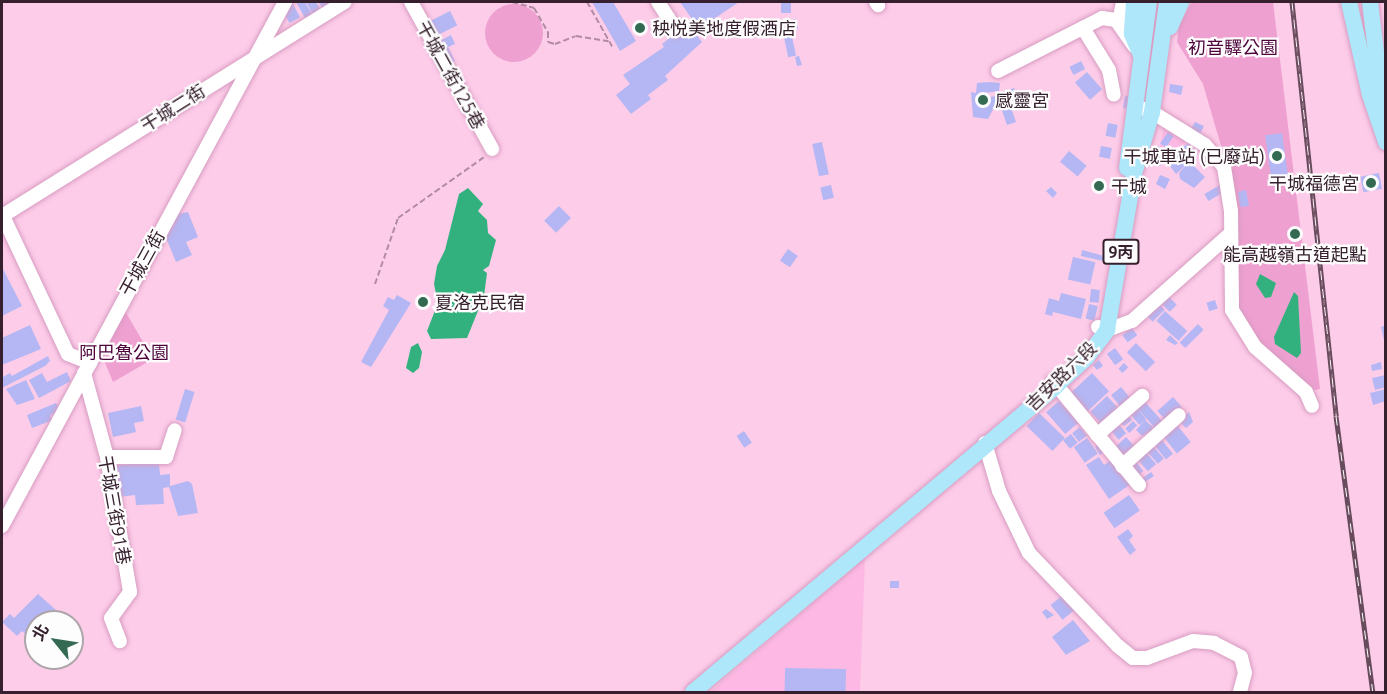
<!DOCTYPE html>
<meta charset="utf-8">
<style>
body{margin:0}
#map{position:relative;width:1387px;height:694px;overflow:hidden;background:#fdcce9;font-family:Ubuntu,"Noto Sans TC",sans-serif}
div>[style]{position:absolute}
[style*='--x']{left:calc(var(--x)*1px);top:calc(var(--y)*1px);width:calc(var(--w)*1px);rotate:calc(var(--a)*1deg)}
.built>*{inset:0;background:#fdb9e3}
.green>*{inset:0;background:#eea0d1}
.round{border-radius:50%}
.water>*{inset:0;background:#32b17e}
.building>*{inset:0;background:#b4b7f3;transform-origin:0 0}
.path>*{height:2px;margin-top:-1px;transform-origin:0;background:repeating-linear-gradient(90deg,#b28ba3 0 6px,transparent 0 9px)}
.roads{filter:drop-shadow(0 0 2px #d79cc1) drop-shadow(0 0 2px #d79cc1)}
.minor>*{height:14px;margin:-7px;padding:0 7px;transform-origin:7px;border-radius:7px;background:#fff}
.major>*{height:16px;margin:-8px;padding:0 8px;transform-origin:8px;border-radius:8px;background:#aee7fa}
.rail>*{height:5px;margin-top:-2.5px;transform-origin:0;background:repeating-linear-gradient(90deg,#fdfdfd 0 9px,#684c5d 0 18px);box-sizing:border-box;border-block:2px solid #684c5d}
.dots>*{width:16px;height:16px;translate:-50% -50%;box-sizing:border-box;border:3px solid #fdfdfd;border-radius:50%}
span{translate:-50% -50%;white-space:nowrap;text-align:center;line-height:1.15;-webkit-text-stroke:4.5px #fdfdfd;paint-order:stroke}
.shield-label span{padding:2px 4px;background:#fdfdfd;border:2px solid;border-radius:4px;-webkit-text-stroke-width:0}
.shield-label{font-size:16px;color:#36202e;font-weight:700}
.poi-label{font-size:18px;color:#36202e}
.left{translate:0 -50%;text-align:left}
.right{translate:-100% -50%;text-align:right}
.park-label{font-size:18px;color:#4e043b}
.street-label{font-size:18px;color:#36202e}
.frame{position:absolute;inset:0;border:3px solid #36202e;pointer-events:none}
.north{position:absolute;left:24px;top:610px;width:60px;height:60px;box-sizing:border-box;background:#fdfdfd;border:2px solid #ada5aa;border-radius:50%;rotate:300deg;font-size:16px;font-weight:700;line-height:24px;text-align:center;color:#36202e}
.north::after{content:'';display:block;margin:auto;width:21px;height:27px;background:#336a51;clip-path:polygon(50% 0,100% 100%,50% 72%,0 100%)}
</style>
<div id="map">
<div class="built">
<div style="clip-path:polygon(1164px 124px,1188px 140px,1163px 162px,1158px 159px)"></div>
<div style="clip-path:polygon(865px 558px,860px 692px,710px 692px)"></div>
</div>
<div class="green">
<div style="clip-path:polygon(1192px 2px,1273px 2px,1320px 389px,1310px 391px,1261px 346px,1237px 310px,1233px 187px,1203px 84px,1177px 42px,1179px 26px)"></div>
<div class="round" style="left:485px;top:4px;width:58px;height:58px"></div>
<div style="clip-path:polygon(125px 311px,153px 359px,113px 382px,101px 353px)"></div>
</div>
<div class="water">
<div style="clip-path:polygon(468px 188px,483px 204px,478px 211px,487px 220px,488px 233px,496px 240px,489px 266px,483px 270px,487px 273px,484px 296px,467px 338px,431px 339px,427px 331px,438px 303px,434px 284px,437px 266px,445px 250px,459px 194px)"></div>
<div style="clip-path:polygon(1260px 274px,1276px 283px,1271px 297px,1265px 298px,1256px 284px)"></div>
<div style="clip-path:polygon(1294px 292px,1298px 296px,1301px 353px,1297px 358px,1275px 344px,1274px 337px)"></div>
<div style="clip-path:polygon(418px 343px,422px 352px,419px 368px,413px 373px,406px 368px,411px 347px)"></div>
</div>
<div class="building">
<div style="clip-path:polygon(296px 2px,305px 2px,312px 14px,305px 18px)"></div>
<div style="clip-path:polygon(306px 2px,316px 2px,321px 10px,313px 14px)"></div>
<div style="clip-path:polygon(318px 2px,334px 2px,323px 8px)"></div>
<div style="clip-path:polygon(592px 2px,613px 2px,636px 41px,620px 51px)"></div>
<div style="clip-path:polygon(680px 2px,739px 2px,699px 29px)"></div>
<div style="left:781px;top:3px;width:10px;height:10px"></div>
<div style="left:293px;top:4px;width:15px;height:12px;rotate:62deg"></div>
<div style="left:450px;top:11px;width:16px;height:25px;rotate:63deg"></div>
<div style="clip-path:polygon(796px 19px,798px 29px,792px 30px,791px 20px)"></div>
<div style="clip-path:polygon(688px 24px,702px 42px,665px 76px,668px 80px,648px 95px,651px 99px,631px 114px,616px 95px,630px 84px,623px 75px,664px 47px,662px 44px)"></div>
<div style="left:791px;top:32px;width:24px;height:8px;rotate:78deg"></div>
<div style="clip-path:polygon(451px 35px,455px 44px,448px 47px,455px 61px,448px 65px,436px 43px)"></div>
<div style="clip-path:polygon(799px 56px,802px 65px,797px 66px,795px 57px)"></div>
<div style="left:1081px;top:61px;width:9px;height:13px;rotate:63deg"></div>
<div style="left:1087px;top:72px;width:23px;height:16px;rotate:49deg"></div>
<div style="clip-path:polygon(989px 82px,1000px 83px,999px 91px,985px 93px,984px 98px,996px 96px,995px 106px,988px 119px,973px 117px,971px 92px,976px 93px,977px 83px)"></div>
<div style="clip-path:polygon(1170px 84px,1183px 86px,1181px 95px,1169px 92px)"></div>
<div style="clip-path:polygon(1014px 88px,1017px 96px,1008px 99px,1016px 122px,1007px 125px,996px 94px)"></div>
<div style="clip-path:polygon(1125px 96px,1131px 96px,1130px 109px,1123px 108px)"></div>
<div style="clip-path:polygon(1195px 122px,1204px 126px,1200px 134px,1191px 129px)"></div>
<div style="left:1108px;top:123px;width:10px;height:13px;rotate:11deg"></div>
<div style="left:1168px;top:132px;width:7px;height:14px;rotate:34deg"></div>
<div style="left:1282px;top:133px;width:43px;height:17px;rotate:82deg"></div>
<div style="left:822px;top:142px;width:33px;height:10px;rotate:78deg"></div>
<div style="clip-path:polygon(1188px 143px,1198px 154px,1190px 162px,1205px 177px,1194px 188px,1180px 179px,1179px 173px,1186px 165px,1176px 174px,1166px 161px)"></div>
<div style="left:1101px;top:146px;width:11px;height:11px;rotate:10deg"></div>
<div style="clip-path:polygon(1158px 146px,1168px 152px,1160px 166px,1155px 166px)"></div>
<div style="left:1069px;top:151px;width:23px;height:14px;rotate:40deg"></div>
<div style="left:1379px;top:173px;width:16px;height:19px;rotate:79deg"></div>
<div style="clip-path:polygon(1160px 175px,1170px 179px,1165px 189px,1156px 184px)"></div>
<div style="left:831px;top:185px;width:13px;height:11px;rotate:77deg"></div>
<div style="left:1220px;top:185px;width:8px;height:18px;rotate:60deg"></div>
<div style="clip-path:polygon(1051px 187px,1057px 193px,1053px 198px,1046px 191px)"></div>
<div style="clip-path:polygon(1246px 190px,1249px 206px,1240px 207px,1238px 192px)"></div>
<div style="left:559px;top:206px;width:17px;height:21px;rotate:45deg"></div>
<div style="clip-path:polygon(188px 212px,198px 237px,186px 242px,192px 255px,176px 262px,164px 233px,177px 214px)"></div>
<div style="left:788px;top:249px;width:12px;height:14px;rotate:35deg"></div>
<div style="clip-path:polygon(1082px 250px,1104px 256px,1103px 261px,1081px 256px)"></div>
<div style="left:1073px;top:257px;width:23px;height:23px;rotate:13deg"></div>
<div style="clip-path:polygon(2px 267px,22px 306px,2px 316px)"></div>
<div style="left:1091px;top:289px;width:9px;height:13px;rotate:6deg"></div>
<div style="clip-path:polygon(1061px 293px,1086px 299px,1081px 319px,1053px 312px,1052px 316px,1045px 314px,1049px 298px,1059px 301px)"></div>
<div style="clip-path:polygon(397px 295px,411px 303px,371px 367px,361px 362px,389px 310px,383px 306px,388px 297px,394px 300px)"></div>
<div style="left:1169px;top:297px;width:11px;height:10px;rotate:45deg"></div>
<div style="left:1215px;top:300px;width:9px;height:9px;rotate:72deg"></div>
<div style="left:1089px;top:304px;width:9px;height:15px;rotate:13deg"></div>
<div style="left:1159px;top:304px;width:8px;height:17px;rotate:45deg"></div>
<div style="left:1165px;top:311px;width:30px;height:13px;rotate:42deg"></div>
<div style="left:1198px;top:324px;width:8px;height:26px;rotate:45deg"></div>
<div style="clip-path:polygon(30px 325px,41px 349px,2px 365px,2px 338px)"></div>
<div style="clip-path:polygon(1386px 325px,1386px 344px,1385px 344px,1381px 327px)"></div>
<div style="left:1132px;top:328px;width:9px;height:12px;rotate:54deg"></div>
<div style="clip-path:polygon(1170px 335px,1178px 343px,1175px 345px,1166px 340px)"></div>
<div style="left:1136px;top:343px;width:27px;height:13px;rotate:45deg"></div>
<div style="left:1115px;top:348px;width:14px;height:10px;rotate:54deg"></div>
<div style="clip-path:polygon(48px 356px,50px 361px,45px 366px,2px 388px,3px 377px,10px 373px,12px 376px)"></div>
<div style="clip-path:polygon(1099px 360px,1103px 366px,1097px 370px,1093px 365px)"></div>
<div style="clip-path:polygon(1381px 362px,1382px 369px,1372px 371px,1371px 365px)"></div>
<div style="left:1124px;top:363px;width:6px;height:8px;rotate:45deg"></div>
<div style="clip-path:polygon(67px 372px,71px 381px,39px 398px,29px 380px,42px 373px,47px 382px)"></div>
<div style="left:1092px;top:373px;width:25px;height:30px;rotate:47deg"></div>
<div style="clip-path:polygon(1386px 375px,1386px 387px,1375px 390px,1372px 378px)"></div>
<div style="clip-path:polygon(26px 380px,35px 399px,17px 405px,6px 389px)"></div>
<div style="left:1121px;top:387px;width:17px;height:13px;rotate:50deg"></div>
<div style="left:185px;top:389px;width:10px;height:32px;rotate:17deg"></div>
<div style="clip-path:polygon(1386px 389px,1386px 401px,1373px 405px,1370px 393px)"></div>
<div style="left:1107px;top:396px;width:19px;height:23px;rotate:47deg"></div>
<div style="left:1173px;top:397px;width:13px;height:21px;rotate:48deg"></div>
<div style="left:1059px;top:401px;width:29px;height:17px;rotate:49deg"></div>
<div style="left:1145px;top:402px;width:27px;height:10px;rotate:48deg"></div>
<div style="clip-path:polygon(56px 403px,60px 409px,50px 416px,53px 420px,32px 428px,27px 415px)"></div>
<div style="clip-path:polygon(141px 406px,144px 421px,134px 423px,136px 432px,113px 437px,108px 413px)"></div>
<div style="left:1136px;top:407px;width:16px;height:9px;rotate:50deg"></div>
<div style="clip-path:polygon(1189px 412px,1193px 422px,1186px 428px,1179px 421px)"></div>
<div style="left:1039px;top:413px;width:36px;height:18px;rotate:44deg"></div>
<div style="clip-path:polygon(1128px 415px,1132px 420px,1124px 426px,1120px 422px)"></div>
<div style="clip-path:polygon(1145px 420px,1155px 429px,1142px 436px,1136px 430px)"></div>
<div style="left:1116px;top:421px;width:16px;height:10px;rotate:50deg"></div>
<div style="left:1133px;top:421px;width:6px;height:11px;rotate:45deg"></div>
<div style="left:1177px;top:425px;width:22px;height:18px;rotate:51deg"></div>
<div style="left:1080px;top:427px;width:11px;height:10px;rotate:52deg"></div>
<div style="left:744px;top:431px;width:14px;height:9px;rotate:56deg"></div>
<div style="left:1071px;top:434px;width:11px;height:10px;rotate:52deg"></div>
<div style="left:1126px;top:437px;width:18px;height:21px;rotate:47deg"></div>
<div style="left:1087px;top:438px;width:19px;height:16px;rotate:55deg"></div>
<div style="left:1161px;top:439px;width:19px;height:9px;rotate:51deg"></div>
<div style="clip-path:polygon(1100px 443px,1105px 451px,1100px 455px,1095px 447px)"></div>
<div style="left:1152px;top:445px;width:18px;height:8px;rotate:49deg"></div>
<div style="left:1143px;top:449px;width:20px;height:11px;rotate:49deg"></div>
<div style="clip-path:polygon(1099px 457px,1104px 465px,1113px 459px,1131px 484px,1109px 499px,1086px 465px)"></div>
<div style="left:1135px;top:460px;width:14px;height:12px;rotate:54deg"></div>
<div style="clip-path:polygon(159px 463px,160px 475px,170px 474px,170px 486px,188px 481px,192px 484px,198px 513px,178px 516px,169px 487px,163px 488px,164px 504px,136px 505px,135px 495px,112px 498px,115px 465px)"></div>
<div style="clip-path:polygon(1151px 472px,1154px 476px,1143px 483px,1140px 480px)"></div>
<div style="left:1129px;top:495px;width:19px;height:31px;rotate:55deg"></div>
<div style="clip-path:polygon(1128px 529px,1133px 536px,1129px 540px,1136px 550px,1130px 555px,1117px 537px)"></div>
<div style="left:890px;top:581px;width:9px;height:7px"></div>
<div style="clip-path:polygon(38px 594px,56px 610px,44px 622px,36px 622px,36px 644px,22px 631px,17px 636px,2px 622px,10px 614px,14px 618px)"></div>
<div style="left:1063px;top:595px;width:19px;height:16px;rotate:51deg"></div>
<div style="clip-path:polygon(1046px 609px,1054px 615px,1047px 619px,1042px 612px)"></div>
<div style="clip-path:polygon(1073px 620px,1090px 641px,1066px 655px,1052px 637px)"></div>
<div style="left:785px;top:668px;width:61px;height:24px;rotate:1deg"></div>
</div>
<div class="path">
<div style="--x:512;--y:2;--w:23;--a:15"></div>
<div style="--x:534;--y:8;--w:28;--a:60"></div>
<div style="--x:548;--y:32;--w:10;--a:90"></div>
<div style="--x:548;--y:42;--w:7;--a:16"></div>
<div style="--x:555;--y:44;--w:22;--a:-21"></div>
<div style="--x:576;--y:36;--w:33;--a:9"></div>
<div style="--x:587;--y:2;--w:53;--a:60.5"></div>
<div style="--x:375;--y:284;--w:70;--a:-70.8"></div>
<div style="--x:398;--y:218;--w:105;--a:-35.3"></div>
</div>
<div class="roads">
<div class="minor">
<div style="--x:411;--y:2;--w:168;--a:61.1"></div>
<div style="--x:658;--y:2;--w:33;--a:57"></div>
<div style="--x:876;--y:2;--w:4;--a:56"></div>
<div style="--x:1116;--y:20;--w:5;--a:-37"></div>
<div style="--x:1120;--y:17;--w:15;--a:-79"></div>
<div style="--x:1083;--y:28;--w:49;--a:58.2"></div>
<div style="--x:1109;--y:70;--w:25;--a:79"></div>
<div style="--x:998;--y:71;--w:117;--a:-27"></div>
<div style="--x:1102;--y:18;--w:14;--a:8"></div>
<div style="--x:1116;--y:20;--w:32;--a:55"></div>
<div style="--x:1135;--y:106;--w:18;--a:19"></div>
<div style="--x:1152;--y:112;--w:62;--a:31.9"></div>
<div style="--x:1205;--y:145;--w:29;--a:49"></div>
<div style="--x:1224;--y:167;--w:45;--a:81"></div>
<div style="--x:1231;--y:211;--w:99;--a:89.4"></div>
<div style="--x:1232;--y:310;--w:44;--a:58.1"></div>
<div style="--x:1255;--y:347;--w:68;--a:41.4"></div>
<div style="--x:1306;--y:392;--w:15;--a:67"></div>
<div style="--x:2;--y:214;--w:155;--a:64.8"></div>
<div style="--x:68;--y:354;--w:24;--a:22"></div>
<div style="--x:2;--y:216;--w:404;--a:-32"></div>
<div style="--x:1098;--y:327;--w:9;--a:18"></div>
<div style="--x:1107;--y:330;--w:27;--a:-20"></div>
<div style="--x:1132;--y:321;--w:131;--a:-41.6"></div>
<div style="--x:84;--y:373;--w:87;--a:74.7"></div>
<div style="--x:107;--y:457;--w:137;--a:80.3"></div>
<div style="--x:130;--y:592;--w:32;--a:126"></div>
<div style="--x:111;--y:618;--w:25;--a:69"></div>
<div style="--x:1053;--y:381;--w:135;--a:50.4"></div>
<div style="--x:1097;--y:435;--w:60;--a:-40.9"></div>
<div style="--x:985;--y:443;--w:50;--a:73.7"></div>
<div style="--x:999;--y:491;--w:69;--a:64.2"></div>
<div style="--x:1029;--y:553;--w:129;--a:46.3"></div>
<div style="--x:1118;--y:646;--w:19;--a:39"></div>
<div style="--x:1133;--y:658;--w:14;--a:0"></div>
<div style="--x:1147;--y:658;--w:49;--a:-20.3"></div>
<div style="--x:1193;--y:641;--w:21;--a:5"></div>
<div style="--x:1214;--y:643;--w:30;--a:27"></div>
<div style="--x:1241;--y:657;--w:16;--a:76"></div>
<div style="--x:1245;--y:673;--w:20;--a:105"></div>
<div style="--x:107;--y:457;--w:59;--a:0"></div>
<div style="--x:166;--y:457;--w:28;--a:-72"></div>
<div style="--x:1122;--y:466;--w:76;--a:-41.8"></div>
<div style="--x:2;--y:526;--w:596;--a:-61.63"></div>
</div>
<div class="major">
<div style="--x:1134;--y:2;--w:32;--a:94"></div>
<div style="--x:1132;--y:34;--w:23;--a:67"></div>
<div style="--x:1349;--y:2;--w:95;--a:77.3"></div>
<div style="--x:1370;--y:95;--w:50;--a:71.2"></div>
<div style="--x:1370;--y:2;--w:116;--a:83.1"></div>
<div style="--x:1170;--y:27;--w:27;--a:-66"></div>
<div style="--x:1127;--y:168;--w:167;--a:-82.5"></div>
<div style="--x:693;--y:692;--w:476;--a:-40.1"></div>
<div style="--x:1057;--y:385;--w:41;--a:-43"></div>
<div style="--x:1087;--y:357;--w:34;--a:-53"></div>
<div style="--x:1107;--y:330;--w:158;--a:-80.2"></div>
<div style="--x:1134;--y:174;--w:65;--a:-73.8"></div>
<div style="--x:1152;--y:112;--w:111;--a:-82.2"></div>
</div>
</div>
<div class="rail">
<div style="--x:1292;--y:2;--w:416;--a:83.9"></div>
<div style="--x:1336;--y:416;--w:278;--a:82.4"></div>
</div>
<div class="dots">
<div style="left:640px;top:28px;background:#336a51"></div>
<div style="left:983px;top:100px;background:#336a51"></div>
<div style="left:1277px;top:156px;background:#336a51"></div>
<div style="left:1371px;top:183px;background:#336a51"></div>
<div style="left:1099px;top:186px;background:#336a51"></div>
<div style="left:1295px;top:234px;background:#336a51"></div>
<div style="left:423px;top:302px;background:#336a51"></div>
</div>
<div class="shield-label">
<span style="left:1121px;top:252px">9丙</span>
</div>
<div class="poi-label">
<span class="left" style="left:652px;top:28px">秧悦美地度假酒店</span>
<span class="left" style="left:995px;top:100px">感靈宮</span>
<span class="right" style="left:1265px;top:156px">干城車站 (已廢站)</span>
<span class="right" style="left:1359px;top:183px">干城福德宮</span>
<span class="left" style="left:1111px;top:186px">干城</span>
<span style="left:1295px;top:254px">能高越嶺古道起點</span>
<span class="left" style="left:435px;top:302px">夏洛克民宿</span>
</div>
<div class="park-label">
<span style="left:1233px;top:47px">初音驛公園</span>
<span style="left:124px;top:352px">阿巴魯公園</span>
</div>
<div class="street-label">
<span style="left:451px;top:75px;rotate:61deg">干城二街125巷</span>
<span style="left:173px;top:108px;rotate:-32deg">干城二街</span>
<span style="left:142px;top:263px;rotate:-61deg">干城三街</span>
<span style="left:1061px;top:376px;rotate:-44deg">吉安路六段</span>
<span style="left:115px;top:510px;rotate:80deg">干城三街91巷</span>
</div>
<div class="frame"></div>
<div class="north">北</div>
</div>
